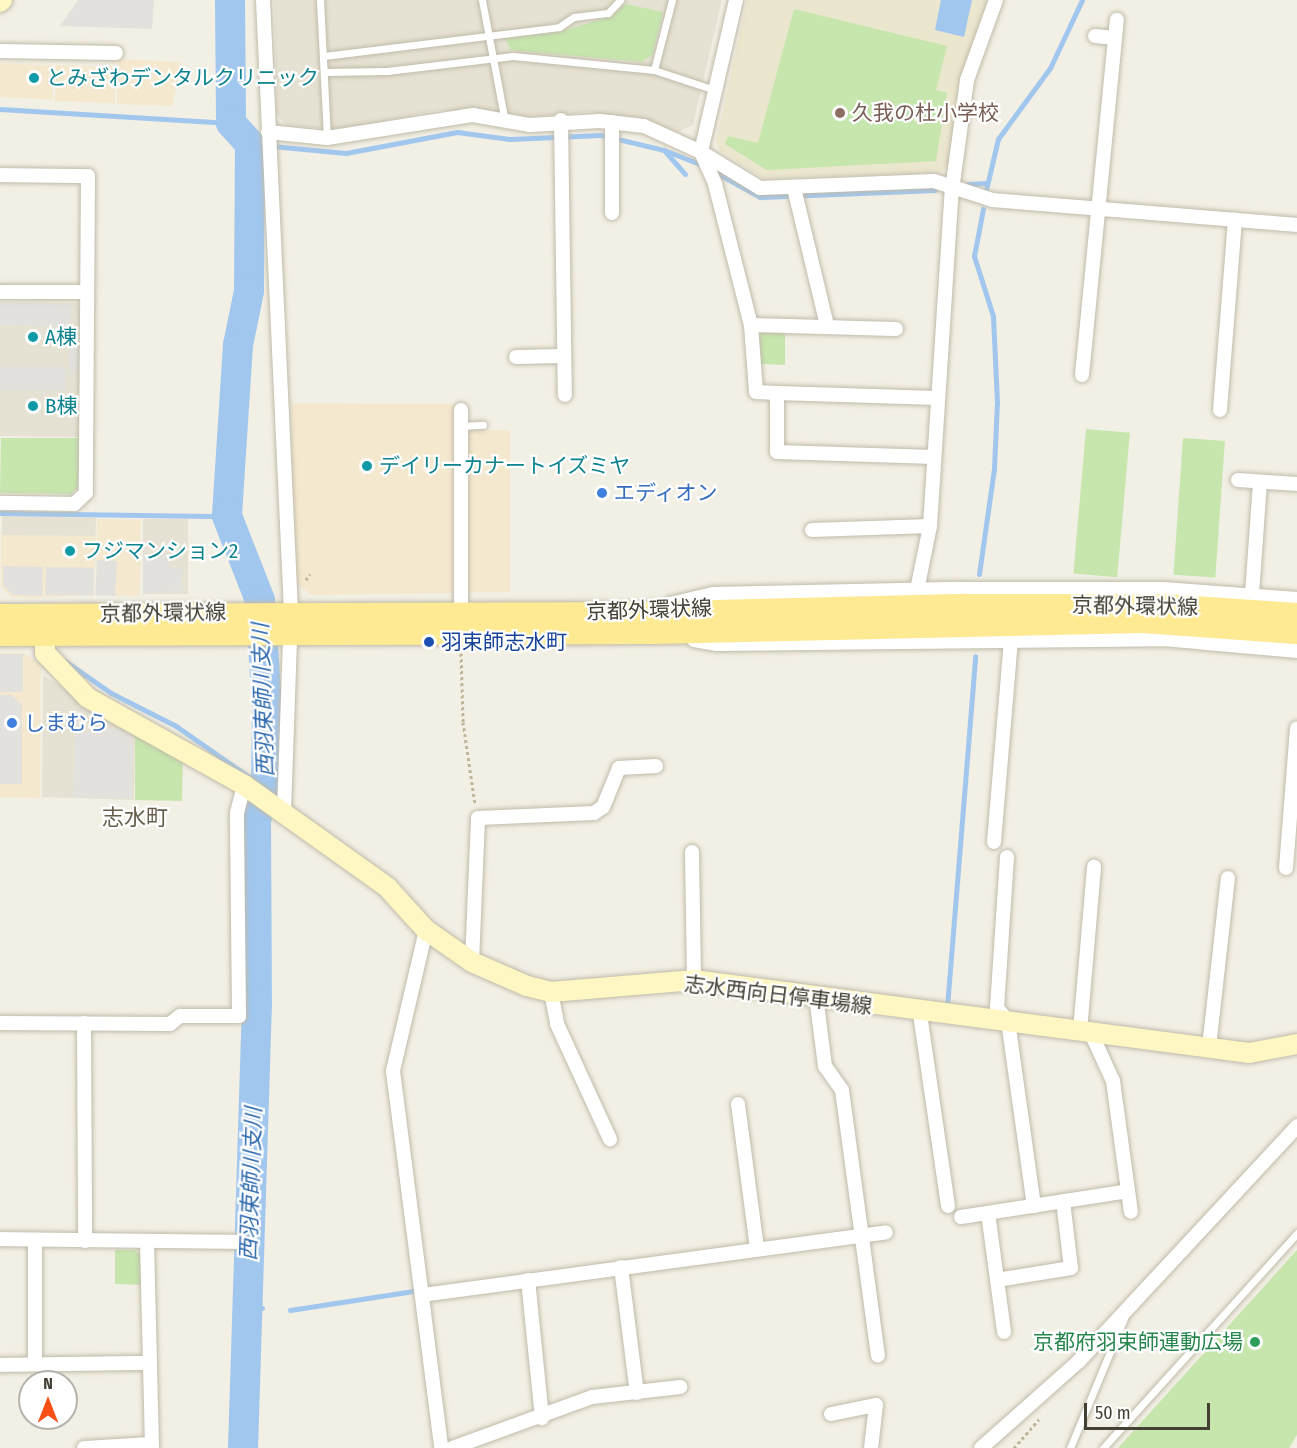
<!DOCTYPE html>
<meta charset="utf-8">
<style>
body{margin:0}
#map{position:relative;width:1297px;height:1448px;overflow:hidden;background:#f2efe4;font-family:"Fira Sans Condensed","Noto Sans JP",sans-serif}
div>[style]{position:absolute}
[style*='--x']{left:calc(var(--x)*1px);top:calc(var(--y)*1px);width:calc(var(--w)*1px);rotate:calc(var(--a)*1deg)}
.residential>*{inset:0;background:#e6e2d3;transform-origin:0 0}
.commercial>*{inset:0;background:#f4e9cf;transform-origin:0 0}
.education>*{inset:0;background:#ebe6ce}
.green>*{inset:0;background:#c6e6ad;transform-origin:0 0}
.parking>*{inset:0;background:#e3e1dd;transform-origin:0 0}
.water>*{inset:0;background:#a1c7ef}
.stream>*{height:5px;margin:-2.5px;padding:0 2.5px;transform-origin:2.5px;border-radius:2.5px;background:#a1c7ef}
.river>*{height:30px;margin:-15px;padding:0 15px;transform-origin:15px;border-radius:15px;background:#a1c7ef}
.path>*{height:3px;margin-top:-1.5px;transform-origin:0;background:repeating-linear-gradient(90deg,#bfb599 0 3px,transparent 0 6px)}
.roads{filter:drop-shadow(0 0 2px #c0bbaa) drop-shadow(0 0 2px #c0bbaa)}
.lane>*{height:7px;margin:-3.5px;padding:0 3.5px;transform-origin:3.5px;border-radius:3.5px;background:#fff}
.street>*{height:14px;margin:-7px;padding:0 7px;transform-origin:7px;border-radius:7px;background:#fff}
.secondary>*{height:20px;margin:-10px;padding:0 10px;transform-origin:10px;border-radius:10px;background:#fef6c3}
.primary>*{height:22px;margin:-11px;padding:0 11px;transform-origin:11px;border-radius:11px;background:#fdea93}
.dots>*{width:16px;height:16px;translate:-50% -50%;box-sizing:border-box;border:3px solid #fff;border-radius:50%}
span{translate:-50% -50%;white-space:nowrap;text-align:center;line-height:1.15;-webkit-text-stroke:4.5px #fff;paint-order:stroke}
.culture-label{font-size:21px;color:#0d838f}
.left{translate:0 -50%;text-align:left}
.education-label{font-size:21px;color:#785e54}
.shop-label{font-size:21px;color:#366cbe}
.street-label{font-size:21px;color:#444034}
.transit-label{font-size:21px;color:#164399}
.leisure-label{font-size:21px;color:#27864d}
.right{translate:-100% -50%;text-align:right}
.water-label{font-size:22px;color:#306bae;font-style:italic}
.neighbourhood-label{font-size:22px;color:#675f4c}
.north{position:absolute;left:18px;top:1370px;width:60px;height:60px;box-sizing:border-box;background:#fff;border:2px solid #b4b3ae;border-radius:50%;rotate:0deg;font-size:16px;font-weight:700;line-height:24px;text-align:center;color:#444034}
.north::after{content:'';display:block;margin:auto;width:21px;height:27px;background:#f75017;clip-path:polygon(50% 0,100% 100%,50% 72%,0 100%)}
.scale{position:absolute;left:1084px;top:1403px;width:126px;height:27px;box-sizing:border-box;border:3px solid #444034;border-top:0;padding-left:8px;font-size:18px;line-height:21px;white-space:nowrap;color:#444034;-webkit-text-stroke:4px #fff;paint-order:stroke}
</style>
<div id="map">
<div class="residential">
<div style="clip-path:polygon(274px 0,722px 0,693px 125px,678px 132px,644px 119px,589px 112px,516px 118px,491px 111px,438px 110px,343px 130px,286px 125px,277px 115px)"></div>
<div style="clip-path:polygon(0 302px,76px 303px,81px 309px,79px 437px,0 436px)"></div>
<div style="left:2px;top:516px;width:94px;height:49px;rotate:1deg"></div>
<div style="left:143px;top:519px;width:45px;height:75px"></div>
<div style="clip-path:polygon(43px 675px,135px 733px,134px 800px,42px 797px)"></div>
</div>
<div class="commercial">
<div style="clip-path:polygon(118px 59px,182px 62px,172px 106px,117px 104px)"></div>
<div style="left:0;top:63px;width:54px;height:34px;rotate:3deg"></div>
<div style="left:56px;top:65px;width:60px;height:36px;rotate:2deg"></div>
<div style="clip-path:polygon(291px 403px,457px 404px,457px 593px,311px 595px,295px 582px)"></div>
<div style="left:468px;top:430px;width:42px;height:162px"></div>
<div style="left:97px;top:519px;width:44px;height:76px;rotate:1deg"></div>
<div style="clip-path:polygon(1px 535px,95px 536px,94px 595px,44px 597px,44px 576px,43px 598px,12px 597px,1px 587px)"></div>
<div style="clip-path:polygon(0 653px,24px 653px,41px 665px,40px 798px,0 797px)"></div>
</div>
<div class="education">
<div style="clip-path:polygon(747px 0,989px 0,961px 83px,949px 165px,939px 173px,764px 179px,720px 151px,716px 143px)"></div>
</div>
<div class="green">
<div style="clip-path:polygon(626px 4px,663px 12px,653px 54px,642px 62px,511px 50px,504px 37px,555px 33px,610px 17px)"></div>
<div style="clip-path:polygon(794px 9px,947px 46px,936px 90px,947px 93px,936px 161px,767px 170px,725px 144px,728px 136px,758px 143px)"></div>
<div style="clip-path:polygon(762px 332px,785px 333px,785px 365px,760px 364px,755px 341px)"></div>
<div style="left:1086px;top:429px;width:44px;height:145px;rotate:5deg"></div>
<div style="clip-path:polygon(1px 438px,79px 438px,78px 487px,71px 494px,0 493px)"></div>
<div style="left:1183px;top:438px;width:42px;height:137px;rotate:4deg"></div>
<div style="clip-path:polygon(135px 734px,183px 753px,182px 801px,135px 800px)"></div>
<div style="clip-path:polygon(115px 1250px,135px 1250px,143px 1257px,142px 1285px,115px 1284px)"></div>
<div style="clip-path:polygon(1297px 1250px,1297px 1435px,1289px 1448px,1118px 1448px)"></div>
</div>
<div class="parking">
<div style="clip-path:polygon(78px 0,154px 0,152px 29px,60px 26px)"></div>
<div style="left:0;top:303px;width:71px;height:22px;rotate:1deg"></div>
<div style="left:69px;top:335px;width:10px;height:39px"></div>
<div style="left:0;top:367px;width:66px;height:23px"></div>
<div style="clip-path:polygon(143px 554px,169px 554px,169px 568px,182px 568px,181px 591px,143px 593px)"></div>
<div style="left:97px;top:560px;width:20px;height:35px;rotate:3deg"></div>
<div style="clip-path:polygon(3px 566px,43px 567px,42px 596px,13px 595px,3px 585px)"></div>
<div style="left:46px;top:567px;width:48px;height:28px;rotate:1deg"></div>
<div style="left:0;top:654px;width:23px;height:38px"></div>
<div style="clip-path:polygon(0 695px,11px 695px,22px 705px,22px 784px,0 784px)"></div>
<div style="clip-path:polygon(89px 725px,133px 733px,132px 798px,74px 797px,75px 732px,89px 732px)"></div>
</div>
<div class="water">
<div style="clip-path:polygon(941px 0,972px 0,964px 37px,935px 30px)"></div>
</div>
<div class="stream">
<div style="--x:0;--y:109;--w:231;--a:3.5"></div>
<div style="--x:250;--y:144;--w:96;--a:5.4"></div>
<div style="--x:346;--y:153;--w:113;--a:-10.7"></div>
<div style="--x:457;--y:132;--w:53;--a:7.5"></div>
<div style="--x:510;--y:139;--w:91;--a:-2.5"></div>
<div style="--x:601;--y:135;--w:65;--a:13.4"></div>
<div style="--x:664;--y:150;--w:32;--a:49"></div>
<div style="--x:664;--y:150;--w:41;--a:21.5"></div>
<div style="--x:713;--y:171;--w:54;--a:29"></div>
<div style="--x:760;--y:197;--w:175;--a:-2.3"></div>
<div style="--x:968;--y:184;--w:19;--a:-3"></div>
<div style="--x:986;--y:190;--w:52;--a:-76.8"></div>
<div style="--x:998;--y:139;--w:88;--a:-53.8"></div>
<div style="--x:1050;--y:68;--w:75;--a:-64.8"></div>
<div style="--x:0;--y:513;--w:227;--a:0.8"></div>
<div style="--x:979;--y:574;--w:107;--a:-81.9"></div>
<div style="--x:994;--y:468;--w:66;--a:-87.4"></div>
<div style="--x:997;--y:402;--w:86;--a:-92.7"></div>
<div style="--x:993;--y:316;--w:63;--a:-107.6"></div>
<div style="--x:974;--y:256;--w:48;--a:-79.2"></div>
<div style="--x:65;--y:661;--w:56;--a:34.8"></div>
<div style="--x:111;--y:693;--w:73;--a:26.9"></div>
<div style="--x:176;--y:726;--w:93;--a:34.9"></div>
<div style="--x:947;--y:1007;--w:352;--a:-85.4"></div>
<div style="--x:248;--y:1307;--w:14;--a:4"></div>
<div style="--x:290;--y:1310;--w:125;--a:-8.7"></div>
</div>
<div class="river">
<div style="--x:230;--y:0;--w:123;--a:89.5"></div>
<div style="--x:231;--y:123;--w:28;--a:48"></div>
<div style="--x:250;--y:144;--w:147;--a:90.4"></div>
<div style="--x:249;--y:291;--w:55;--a:101.5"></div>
<div style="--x:238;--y:345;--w:171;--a:93.7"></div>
<div style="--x:227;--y:516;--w:90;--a:68.6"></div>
<div style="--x:260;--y:600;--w:106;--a:86.2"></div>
<div style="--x:267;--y:706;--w:86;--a:90.7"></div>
<div style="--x:266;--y:792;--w:30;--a:110"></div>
<div style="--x:256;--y:820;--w:183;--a:89.7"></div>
<div style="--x:257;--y:1003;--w:445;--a:91.8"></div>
</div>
<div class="path">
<div style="--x:306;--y:580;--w:7;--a:-56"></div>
<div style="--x:461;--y:653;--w:69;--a:88.3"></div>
<div style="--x:463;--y:722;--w:83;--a:81.7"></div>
<div style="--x:1014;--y:1448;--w:38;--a:-49"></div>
</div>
<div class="roads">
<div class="lane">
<div style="--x:320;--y:0;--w:138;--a:87.1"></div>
<div style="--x:482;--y:0;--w:124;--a:79.3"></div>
<div style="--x:324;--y:56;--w:237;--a:-7"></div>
<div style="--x:559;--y:27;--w:18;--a:-34"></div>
<div style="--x:574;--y:17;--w:34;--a:-7"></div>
<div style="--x:608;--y:13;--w:18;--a:-47"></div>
<div style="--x:654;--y:70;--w:72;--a:-75.6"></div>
<div style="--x:325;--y:72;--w:62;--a:-0.9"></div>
<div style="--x:387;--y:71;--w:127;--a:-6.8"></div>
<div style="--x:513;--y:56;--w:142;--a:5.7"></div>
<div style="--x:654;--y:70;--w:64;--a:18.2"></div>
<div style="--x:461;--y:426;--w:22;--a:-3"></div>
<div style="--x:1070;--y:1448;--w:141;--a:-67.4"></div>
<div style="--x:1103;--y:1448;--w:290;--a:-47.9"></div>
</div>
<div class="street">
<div style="--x:263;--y:0;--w:612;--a:87.38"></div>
<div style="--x:291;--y:611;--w:203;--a:92"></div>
<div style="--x:736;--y:0;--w:156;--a:103"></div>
<div style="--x:701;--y:152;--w:35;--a:66"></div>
<div style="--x:715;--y:184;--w:146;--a:75.7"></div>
<div style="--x:751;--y:325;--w:67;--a:85.7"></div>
<div style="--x:756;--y:392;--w:21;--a:3"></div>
<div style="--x:1095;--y:36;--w:20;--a:6"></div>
<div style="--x:0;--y:51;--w:116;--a:1"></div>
<div style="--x:561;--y:120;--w:275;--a:89.2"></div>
<div style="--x:268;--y:132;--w:59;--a:5.8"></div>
<div style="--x:327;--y:138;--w:148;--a:-9"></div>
<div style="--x:473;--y:115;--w:58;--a:10"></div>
<div style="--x:530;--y:125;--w:70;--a:-3.3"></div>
<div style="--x:600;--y:121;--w:44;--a:6.5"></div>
<div style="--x:644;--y:126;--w:63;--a:24.5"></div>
<div style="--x:701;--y:152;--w:69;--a:31.4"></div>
<div style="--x:760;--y:188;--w:174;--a:-2.3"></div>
<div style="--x:934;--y:181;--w:62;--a:17.9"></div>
<div style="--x:993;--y:200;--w:305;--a:4.7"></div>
<div style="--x:0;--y:175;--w:88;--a:0.7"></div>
<div style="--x:88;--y:176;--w:317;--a:90.4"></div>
<div style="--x:86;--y:493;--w:16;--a:137"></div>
<div style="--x:74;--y:504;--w:74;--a:-179.2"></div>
<div style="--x:794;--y:188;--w:141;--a:76.5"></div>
<div style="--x:612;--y:213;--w:91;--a:-90"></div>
<div style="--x:0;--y:292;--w:87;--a:0"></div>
<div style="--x:751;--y:325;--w:145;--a:1.6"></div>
<div style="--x:516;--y:357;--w:48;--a:-1.2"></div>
<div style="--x:1082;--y:375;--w:357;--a:-84.4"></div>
<div style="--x:461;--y:410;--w:210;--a:90"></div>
<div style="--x:1220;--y:410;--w:191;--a:-85.5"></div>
<div style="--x:934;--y:457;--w:157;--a:-178.2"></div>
<div style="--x:777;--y:452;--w:59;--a:-90"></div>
<div style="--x:777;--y:393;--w:160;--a:1.8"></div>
<div style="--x:1238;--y:480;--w:59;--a:3.9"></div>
<div style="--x:812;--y:530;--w:118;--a:-1.9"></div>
<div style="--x:917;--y:590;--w:65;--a:-78.5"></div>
<div style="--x:930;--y:526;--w:337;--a:-86.3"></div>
<div style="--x:952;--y:190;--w:111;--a:-82.2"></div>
<div style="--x:967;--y:80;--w:85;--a:-70.1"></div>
<div style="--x:1252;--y:594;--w:112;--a:-85.9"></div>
<div style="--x:670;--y:604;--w:44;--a:-13.1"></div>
<div style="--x:713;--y:594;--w:246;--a:-1.2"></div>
<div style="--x:959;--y:589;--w:205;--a:0"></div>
<div style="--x:1164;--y:589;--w:133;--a:4.3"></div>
<div style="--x:694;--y:640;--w:23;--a:10"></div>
<div style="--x:717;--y:644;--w:446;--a:-0.6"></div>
<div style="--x:1163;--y:639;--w:135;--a:5.1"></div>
<div style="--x:994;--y:842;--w:202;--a:-85.2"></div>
<div style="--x:692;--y:852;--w:128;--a:89.1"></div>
<div style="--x:1007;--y:857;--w:151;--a:93.8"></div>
<div style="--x:997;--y:1008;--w:17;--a:50"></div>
<div style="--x:1008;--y:1021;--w:187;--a:82"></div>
<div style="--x:1286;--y:868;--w:140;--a:-85.5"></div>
<div style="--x:426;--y:930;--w:145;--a:103.2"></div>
<div style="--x:393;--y:1071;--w:380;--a:82.7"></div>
<div style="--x:472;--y:962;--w:144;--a:-87.6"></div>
<div style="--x:478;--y:818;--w:116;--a:-2.5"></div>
<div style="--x:594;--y:813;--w:11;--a:-34"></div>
<div style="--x:603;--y:807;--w:42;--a:-67.7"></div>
<div style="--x:619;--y:768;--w:37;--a:-3"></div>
<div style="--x:551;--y:992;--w:33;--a:79"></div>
<div style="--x:557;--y:1024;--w:127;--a:65.3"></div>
<div style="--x:816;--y:996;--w:71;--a:82.7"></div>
<div style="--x:825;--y:1066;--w:29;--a:55"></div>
<div style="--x:842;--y:1090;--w:268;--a:82.3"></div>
<div style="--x:920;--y:1014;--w:194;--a:81.7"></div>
<div style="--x:0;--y:1023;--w:170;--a:0.3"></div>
<div style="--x:170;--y:1024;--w:13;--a:-39"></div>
<div style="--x:180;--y:1016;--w:59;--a:0"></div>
<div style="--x:239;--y:1016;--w:203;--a:-90.6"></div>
<div style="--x:237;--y:813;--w:29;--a:-76"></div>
<div style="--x:84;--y:1023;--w:218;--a:89.7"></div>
<div style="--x:1080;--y:1031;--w:165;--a:-85.1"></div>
<div style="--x:1091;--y:1033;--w:53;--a:65.4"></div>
<div style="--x:1113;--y:1081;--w:132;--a:82.2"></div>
<div style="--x:1209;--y:1047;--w:170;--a:-83.6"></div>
<div style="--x:738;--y:1104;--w:146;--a:82.5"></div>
<div style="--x:988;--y:1213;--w:120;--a:82.3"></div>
<div style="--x:961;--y:1217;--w:169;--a:-8.8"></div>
<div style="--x:0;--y:1239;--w:240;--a:0.7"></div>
<div style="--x:35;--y:1240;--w:124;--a:90"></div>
<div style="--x:147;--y:1242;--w:206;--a:88.6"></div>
<div style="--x:621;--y:1267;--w:127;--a:82.8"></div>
<div style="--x:528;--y:1280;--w:139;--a:84.2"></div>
<div style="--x:997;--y:1280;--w:75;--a:-9.2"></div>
<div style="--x:1071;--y:1268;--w:67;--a:-96.8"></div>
<div style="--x:423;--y:1295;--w:467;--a:-7.7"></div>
<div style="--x:0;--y:1365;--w:148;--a:-0.8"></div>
<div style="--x:831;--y:1414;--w:46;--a:-11.3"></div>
<div style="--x:876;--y:1405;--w:43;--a:96.6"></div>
<div style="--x:84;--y:1448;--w:67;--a:-3.4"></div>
<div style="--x:452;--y:1448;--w:149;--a:-20"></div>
<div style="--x:592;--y:1397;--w:89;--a:-6.5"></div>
<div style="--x:981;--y:1448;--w:131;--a:-41.6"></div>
<div style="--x:1079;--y:1361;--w:321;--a:-47.1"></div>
</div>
<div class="secondary">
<div style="--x:0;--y:2;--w:3;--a:-45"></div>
<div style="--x:45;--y:622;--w:31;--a:90"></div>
<div style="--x:45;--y:653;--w:62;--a:46.3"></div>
<div style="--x:88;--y:698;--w:179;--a:29.1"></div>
<div style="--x:244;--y:785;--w:176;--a:35.5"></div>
<div style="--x:387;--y:887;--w:58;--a:47.8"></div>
<div style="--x:426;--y:930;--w:56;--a:34.8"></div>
<div style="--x:472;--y:962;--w:60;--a:23.6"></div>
<div style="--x:527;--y:986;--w:25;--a:14"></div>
<div style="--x:551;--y:992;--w:144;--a:-4.8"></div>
<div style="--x:694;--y:980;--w:560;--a:7.49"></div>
<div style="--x:1249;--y:1053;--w:49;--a:-10.6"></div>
</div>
<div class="primary">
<div style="--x:0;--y:615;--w:633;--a:-0.18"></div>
<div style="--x:633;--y:613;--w:334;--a:-1.4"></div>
<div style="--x:967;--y:605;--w:198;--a:0"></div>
<div style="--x:1165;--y:605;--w:132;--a:3.9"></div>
<div style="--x:0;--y:635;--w:656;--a:-0.17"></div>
<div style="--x:656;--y:633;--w:487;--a:-1.3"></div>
<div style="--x:1143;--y:622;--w:154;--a:4.1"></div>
</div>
</div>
<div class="dots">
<div style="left:34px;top:78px;background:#0f9aa8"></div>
<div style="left:840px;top:113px;background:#8d6e63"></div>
<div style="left:33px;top:337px;background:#0f9aa8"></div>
<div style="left:33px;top:406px;background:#0f9aa8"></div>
<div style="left:367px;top:466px;background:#0f9aa8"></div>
<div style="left:602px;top:493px;background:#3f7fe0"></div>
<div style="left:70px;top:551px;background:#0f9aa8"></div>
<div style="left:429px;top:642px;background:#1a4fb4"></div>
<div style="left:12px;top:723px;background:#3f7fe0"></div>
<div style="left:1255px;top:1342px;background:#2e9e5b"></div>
</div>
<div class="culture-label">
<span class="left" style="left:46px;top:78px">とみざわデンタルクリニック</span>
<span class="left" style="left:45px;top:337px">A棟</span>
<span class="left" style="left:45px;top:406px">B棟</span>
<span class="left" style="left:379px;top:466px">デイリーカナートイズミヤ</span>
<span class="left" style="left:82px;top:551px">フジマンション2</span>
</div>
<div class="education-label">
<span class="left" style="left:852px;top:113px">久我の杜小学校</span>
</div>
<div class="shop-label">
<span class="left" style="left:614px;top:493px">エディオン</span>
<span class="left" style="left:24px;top:723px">しまむら</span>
</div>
<div class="street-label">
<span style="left:1135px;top:606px;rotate:1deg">京都外環状線</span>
<span style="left:649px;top:610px;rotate:-2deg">京都外環状線</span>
<span style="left:163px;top:613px;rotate:-1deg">京都外環状線</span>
<span style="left:778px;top:995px;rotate:7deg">志水西向日停車場線</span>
</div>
<div class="transit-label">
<span class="left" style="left:441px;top:642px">羽束師志水町</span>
</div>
<div class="leisure-label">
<span class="right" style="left:1243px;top:1342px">京都府羽束師運動広場</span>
</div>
<div class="water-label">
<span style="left:263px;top:700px;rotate:-92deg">西羽束師川支川</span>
<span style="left:251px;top:1184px;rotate:-88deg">西羽束師川支川</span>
</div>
<div class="neighbourhood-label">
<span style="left:135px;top:818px">志水町</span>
</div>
<div class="north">N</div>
<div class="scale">50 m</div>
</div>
